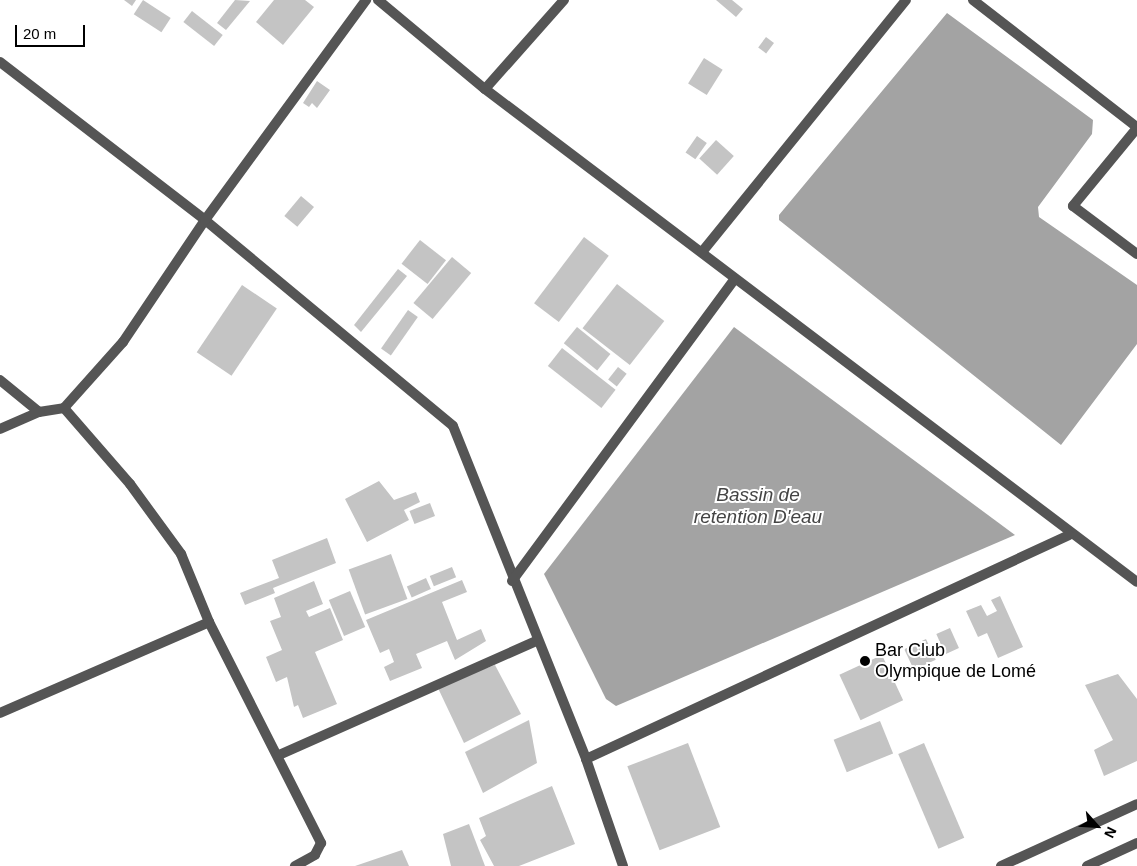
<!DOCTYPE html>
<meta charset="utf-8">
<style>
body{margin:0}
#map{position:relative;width:1137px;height:866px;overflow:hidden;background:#fff;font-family:Helvetica,sans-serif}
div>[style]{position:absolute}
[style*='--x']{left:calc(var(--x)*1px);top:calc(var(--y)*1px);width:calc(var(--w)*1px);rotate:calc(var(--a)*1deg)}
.water>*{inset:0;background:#a3a3a3}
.building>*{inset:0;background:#c4c4c4;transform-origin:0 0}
.minor>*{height:10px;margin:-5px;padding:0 5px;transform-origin:5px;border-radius:5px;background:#555}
.tertiary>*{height:10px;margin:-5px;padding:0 5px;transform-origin:5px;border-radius:5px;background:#555}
.dots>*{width:14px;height:14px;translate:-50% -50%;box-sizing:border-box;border:2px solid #fff;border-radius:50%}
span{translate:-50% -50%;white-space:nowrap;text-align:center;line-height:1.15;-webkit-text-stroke:4px #fff;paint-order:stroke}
.poi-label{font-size:18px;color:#000}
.left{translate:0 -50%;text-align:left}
.water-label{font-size:19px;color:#444;font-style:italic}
.north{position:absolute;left:1072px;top:801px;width:50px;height:50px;-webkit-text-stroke:4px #fff;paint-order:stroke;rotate:116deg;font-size:14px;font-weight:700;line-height:20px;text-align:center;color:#000}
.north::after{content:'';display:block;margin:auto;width:18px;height:22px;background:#000;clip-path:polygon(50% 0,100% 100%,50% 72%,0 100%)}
.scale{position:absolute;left:15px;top:25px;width:70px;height:22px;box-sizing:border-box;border:2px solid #000;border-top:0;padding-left:6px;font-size:15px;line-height:18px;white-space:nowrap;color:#000;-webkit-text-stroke:4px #fff;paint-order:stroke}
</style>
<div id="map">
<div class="water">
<div style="clip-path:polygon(947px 13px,1093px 120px,1092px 134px,1038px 207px,1039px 217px,1137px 285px,1137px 344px,1061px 445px,779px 220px,779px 215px)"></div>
<div style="clip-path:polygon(734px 327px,1015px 535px,616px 706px,606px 699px,544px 574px)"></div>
</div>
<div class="building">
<div style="clip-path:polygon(124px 0,136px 0,132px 6px)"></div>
<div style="left:143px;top:0;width:33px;height:17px;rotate:33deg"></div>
<div style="clip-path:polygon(235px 0,250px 1px,226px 30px,217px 23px)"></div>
<div style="clip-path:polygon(274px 0,305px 0,314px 7px,283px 45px,256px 22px)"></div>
<div style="clip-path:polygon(716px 0,732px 0,743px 9px,736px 17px)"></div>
<div style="left:192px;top:11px;width:39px;height:14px;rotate:38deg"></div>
<div style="left:766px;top:37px;width:10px;height:13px;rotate:37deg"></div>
<div style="left:704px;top:58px;width:22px;height:30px;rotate:32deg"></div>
<div style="clip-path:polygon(317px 81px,330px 90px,317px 108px,312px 103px,309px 107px,303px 103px)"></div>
<div style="left:697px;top:136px;width:12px;height:20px;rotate:35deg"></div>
<div style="left:716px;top:140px;width:24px;height:25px;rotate:42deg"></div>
<div style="left:301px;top:196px;width:17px;height:26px;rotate:40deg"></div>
<div style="left:584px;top:237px;width:31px;height:83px;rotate:37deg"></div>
<div style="left:420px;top:240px;width:33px;height:30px;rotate:38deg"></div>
<div style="left:452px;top:257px;width:25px;height:60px;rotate:40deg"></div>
<div style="clip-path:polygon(398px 269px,407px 276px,361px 332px,354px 325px)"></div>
<div style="left:617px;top:284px;width:60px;height:56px;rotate:38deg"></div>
<div style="left:242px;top:285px;width:42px;height:81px;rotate:34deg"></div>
<div style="left:408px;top:310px;width:12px;height:47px;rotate:35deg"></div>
<div style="left:577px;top:327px;width:43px;height:21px;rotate:39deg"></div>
<div style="left:562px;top:348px;width:68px;height:23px;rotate:38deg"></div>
<div style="left:618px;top:367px;width:11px;height:16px;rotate:38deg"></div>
<div style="clip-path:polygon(379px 481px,394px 500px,416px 492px,420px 502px,404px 510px,409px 520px,367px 542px,345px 499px)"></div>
<div style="left:430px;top:503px;width:14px;height:22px;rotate:69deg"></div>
<div style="clip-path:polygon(327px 538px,336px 563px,273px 588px,275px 593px,245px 605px,240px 593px,279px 578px,272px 560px)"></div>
<div style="left:391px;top:554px;width:48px;height:45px;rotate:70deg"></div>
<div style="left:452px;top:567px;width:11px;height:24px;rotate:68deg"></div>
<div style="left:426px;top:578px;width:12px;height:21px;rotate:66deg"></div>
<div style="clip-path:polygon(462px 580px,467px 592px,442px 602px,457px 640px,481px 629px,486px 641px,455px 660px,447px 641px,416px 654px,422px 668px,390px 681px,384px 667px,394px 662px,389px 649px,380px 653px,366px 620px)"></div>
<div style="clip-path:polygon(314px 581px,323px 604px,306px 611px,309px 617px,330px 608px,343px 640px,315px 652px,337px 704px,303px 718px,298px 705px,294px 707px,287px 677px,276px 682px,266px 657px,282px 650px,270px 621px,281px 617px,274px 598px)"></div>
<div style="left:350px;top:591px;width:39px;height:23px;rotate:67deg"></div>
<div style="clip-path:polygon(1000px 596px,1023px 647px,998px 658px,987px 633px,978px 637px,966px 611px,981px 605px,987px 616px,997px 611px,991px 600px)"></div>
<div style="left:950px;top:628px;width:22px;height:15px;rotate:66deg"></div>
<div style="left:926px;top:639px;width:23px;height:24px;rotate:65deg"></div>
<div style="left:882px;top:655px;width:50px;height:47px;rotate:65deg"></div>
<div style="clip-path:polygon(495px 665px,521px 714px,464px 743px,437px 686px)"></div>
<div style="clip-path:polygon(1118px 674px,1137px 699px,1137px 761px,1104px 776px,1094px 750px,1113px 740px,1085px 685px)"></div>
<div style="clip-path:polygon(529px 720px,537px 763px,483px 793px,465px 752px)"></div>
<div style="left:880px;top:721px;width:35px;height:50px;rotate:68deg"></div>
<div style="left:688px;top:743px;width:90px;height:65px;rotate:69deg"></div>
<div style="left:924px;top:743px;width:103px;height:28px;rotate:67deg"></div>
<div style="clip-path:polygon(552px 786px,575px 844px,519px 866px,494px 866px,480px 840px,486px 836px,479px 818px)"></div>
<div style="clip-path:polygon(469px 824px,485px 866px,451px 866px,443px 834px)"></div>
<div style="clip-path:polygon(402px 850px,409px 866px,355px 866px)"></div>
</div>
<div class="minor">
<div style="--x:378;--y:0;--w:139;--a:39.8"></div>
<div style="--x:485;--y:89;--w:817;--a:37.09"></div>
<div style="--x:973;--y:0;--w:207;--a:37.8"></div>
<div style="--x:0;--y:62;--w:259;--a:37.6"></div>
<div style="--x:205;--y:220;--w:322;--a:39.7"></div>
<div style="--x:453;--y:426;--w:359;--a:68.2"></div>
<div style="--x:586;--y:759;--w:113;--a:70.9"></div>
<div style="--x:485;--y:89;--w:119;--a:-48.4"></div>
<div style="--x:1137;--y:128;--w:101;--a:129.4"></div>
<div style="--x:1073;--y:206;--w:80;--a:36.9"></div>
<div style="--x:702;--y:252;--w:324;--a:-51"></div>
<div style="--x:0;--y:380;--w:50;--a:39.4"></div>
<div style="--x:39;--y:412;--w:25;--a:-9"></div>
<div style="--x:64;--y:408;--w:101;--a:49"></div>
<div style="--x:130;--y:484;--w:87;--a:53.9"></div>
<div style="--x:181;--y:554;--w:74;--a:67.6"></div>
<div style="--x:209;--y:622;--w:248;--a:63.1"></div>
<div style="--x:321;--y:843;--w:13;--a:117"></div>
<div style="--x:315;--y:855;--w:23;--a:151"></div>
<div style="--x:64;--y:408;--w:89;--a:-48.2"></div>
<div style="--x:123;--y:342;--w:147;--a:-56.1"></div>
<div style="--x:205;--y:220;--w:273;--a:-53.8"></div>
<div style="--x:0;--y:429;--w:43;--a:-23.6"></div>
<div style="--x:512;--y:581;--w:374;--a:-53.6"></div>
<div style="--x:0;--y:713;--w:228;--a:-23.5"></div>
<div style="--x:279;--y:755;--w:281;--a:-23.9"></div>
<div style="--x:586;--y:759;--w:532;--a:-24.88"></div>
</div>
<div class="tertiary">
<div style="--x:1001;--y:866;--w:149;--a:-24.5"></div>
<div style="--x:1087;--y:866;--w:55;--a:-24.7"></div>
</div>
<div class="dots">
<div style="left:865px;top:661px;background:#000"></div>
</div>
<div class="poi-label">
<span class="left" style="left:875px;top:661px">Bar Club<br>Olympique de Lomé</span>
</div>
<div class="water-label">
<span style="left:758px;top:506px">Bassin de<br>retention D'eau</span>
</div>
<div class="north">N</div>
<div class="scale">20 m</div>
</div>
